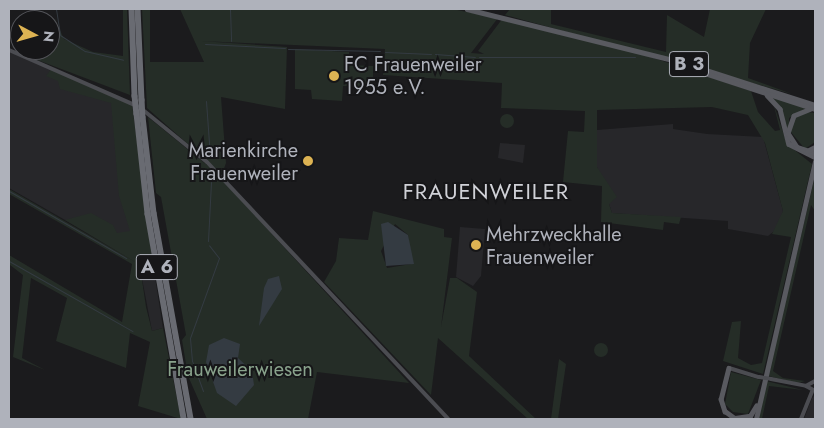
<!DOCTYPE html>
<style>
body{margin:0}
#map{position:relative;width:824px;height:428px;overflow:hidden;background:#1b1b1d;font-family:Jost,sans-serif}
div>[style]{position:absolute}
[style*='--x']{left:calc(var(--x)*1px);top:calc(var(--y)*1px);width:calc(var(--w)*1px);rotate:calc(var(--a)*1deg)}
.built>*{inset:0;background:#27272a}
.green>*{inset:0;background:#252d27}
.round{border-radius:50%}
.water>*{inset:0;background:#343b42}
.stream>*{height:1px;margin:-0.5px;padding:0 0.5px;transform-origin:0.5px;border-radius:0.5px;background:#343b42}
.secondary>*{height:4px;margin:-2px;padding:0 2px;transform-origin:2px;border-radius:2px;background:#4b4c51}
.primary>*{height:4.5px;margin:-2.25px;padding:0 2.25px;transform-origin:2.25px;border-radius:2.25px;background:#595a60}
.highway>*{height:5.5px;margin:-2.75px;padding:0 2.75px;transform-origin:2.75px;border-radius:2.75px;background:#696b72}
.secondary-bridge>*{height:4px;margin:-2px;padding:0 2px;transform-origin:2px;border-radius:2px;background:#4b4c51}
.highway-bridge>*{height:5.5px;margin:-2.75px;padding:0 2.75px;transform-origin:2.75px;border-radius:2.75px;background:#696b72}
.dots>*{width:14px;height:14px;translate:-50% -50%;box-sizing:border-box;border:2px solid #161618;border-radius:50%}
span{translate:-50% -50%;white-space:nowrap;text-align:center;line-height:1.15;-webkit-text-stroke:4px #161618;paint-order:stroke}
.shield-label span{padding:1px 4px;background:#161618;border:1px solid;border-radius:4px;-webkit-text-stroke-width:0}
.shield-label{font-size:19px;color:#afb2bb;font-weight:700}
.poi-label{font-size:20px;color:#afb2bb}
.left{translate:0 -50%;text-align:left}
.right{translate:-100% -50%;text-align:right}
.park-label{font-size:20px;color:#89a38c}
.quarter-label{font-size:22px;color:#d0d1d7;letter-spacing:1px}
.frame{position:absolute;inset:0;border:10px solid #afb2bb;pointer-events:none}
.north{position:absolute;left:10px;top:10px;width:50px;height:50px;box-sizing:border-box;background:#161618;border:1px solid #535459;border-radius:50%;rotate:96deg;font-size:14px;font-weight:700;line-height:20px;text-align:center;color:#afb2bb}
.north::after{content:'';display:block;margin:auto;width:18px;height:22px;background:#ddb353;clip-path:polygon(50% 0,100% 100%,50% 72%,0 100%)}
</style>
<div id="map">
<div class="built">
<div style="clip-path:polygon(10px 52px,116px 95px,137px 261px,9px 188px)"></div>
<div style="clip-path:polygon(673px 124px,673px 129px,707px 134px,763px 137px,783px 211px,778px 228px,768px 236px,728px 229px,728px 221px,612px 213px,597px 167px,597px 130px)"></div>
<div style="clip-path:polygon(500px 143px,525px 145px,523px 163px,498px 158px)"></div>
<div style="clip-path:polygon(460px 227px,485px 229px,481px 276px,473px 286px,456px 277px)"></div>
<div style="clip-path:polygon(154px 271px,163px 328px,152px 331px,141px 273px)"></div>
<div style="clip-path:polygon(815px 395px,815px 419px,804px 419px,812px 398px)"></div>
</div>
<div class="green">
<div style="clip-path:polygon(123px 9px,127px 9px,130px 95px,19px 53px,20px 36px,20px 50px,50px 50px,55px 19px,64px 39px,93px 52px,123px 56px)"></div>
<div style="clip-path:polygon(142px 9px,150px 9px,150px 62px,204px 62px,180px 9px,452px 9px,498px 18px,471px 53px,484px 54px,478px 51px,503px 18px,642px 54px,751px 91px,758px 112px,775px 131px,780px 130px,773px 102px,787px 144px,812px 164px,763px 374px,723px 361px,732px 322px,741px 321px,738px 358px,751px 365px,762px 363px,791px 237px,772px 234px,783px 211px,765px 143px,748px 115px,712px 107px,597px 110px,597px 167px,617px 197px,609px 204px,612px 213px,681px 217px,679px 224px,664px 222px,663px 230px,601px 222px,602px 186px,563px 182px,568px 131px,584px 132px,585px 111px,501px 108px,502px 83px,383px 75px,385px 49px,201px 41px,287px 47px,285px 109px,221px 97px,226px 163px,222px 174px,147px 108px)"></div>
<div style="clip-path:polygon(510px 9px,551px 9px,551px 24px,666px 52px,667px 15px,704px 37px,710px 9px,766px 9px,750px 43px,748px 78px,792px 94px,505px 15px)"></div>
<div style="clip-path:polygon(295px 49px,349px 52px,349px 65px,373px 66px,373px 87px,343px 86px,342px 101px,312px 99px,311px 90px,295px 89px)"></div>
<div style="clip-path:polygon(52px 68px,132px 104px,154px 271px,141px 273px,146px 307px,152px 331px,163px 328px,181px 419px,138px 406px,150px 342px,130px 333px,126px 368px,56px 341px,67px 298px,31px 278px,22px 358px,45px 370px,13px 357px,23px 275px,10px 265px,9px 270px,9px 255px,122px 322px,132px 264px,9px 194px,9px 189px,137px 263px,65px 220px,91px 213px,113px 225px,117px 233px,130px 231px,119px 196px,111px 103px,60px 89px,58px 81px,46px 76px)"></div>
<div style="clip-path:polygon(772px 97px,806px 108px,789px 118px,790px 144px,782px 111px)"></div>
<div style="clip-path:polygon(808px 112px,815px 113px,815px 142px,805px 149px,790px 131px,795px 118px)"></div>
<div class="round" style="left:500px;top:114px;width:14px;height:14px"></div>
<div style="clip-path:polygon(148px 117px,212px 169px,409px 383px,317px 372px,308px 419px,207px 419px,188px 376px,182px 340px,186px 335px,161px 197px,156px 193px)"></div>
<div style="clip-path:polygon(815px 176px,815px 211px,811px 205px,773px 371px,783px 378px,805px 381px,798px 383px,768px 376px)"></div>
<div style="clip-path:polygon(evenodd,373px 211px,444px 229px,444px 237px,452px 238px,441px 327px,450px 278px,457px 278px,477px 292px,469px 356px,536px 419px,528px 419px,438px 338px,431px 395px,324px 282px,336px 261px,339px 238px,368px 240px,373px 211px,395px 224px,408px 235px,411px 264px,387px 268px,381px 251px,395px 224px)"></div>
<div class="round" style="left:594px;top:343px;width:14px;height:14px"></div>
<div style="clip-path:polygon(559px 359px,566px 364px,558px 419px,551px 419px)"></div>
<div style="clip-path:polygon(731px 372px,761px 380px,748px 414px,733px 412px,725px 404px)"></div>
<div style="clip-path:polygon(766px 381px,803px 390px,769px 386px,762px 419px,757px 419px)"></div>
</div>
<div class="water">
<div style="clip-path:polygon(388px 222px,408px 235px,414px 264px,386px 266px,381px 224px)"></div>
<div style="clip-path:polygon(279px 276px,282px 289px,259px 326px,264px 288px,268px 279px)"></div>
<div style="clip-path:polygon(224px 338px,240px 344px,238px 358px,252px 371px,254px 385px,236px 406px,217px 393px,206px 362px,209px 345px)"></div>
</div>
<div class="stream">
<div style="--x:56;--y:9;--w:26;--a:81"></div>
<div style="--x:60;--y:35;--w:30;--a:33"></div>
<div style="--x:85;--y:51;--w:39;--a:13"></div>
<div style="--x:230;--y:9;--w:32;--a:88"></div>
<div style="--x:205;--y:44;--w:80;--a:2.9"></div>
<div style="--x:288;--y:49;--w:92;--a:1.2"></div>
<div style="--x:385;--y:52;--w:46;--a:2.5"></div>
<div style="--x:435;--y:54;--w:40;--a:4.3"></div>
<div style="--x:479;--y:57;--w:156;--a:0"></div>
<div style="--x:206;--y:101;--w:56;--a:85.9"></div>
<div style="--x:211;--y:177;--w:5;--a:-79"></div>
<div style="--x:9;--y:191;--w:135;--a:29.8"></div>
<div style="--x:208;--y:241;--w:59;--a:-87.1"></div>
<div style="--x:9;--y:261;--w:142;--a:29.6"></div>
<div style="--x:203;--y:391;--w:32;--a:-110"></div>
<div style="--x:192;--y:361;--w:23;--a:-95"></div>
<div style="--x:190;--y:338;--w:85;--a:-70.1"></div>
<div style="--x:219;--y:258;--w:16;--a:-128"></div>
</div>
<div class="secondary">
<div style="--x:9;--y:50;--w:140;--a:23.6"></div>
<div style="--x:143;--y:110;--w:82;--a:39.1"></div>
<div style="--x:207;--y:162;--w:352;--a:46.8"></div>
<div style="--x:729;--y:368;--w:31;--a:17"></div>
<div style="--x:771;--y:379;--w:36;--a:11"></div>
<div style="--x:815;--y:381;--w:10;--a:151"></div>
<div style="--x:806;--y:386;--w:10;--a:29"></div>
<div style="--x:801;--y:419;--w:29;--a:-68"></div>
</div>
<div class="primary">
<div style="--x:467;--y:9;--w:220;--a:13.9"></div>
<div style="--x:681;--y:62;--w:141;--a:17.8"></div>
<div style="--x:683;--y:66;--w:139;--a:18"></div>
<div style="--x:767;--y:95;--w:19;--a:47"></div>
<div style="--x:780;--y:109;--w:36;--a:76"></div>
<div style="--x:789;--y:144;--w:29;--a:27"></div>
<div style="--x:811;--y:109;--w:18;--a:158"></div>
<div style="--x:794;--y:116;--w:18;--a:109"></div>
<div style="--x:788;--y:133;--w:17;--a:57"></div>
<div style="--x:797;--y:147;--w:19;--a:18"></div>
<div style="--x:807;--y:151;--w:9;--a:-27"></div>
<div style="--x:729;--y:368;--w:32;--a:104"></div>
<div style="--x:721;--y:399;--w:13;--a:72"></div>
<div style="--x:725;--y:411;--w:14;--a:36"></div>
<div style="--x:735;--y:418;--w:15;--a:-8"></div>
<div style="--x:750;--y:416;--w:12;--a:-59"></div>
<div style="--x:756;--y:419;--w:264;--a:-77.1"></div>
</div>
<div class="highway">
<div style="--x:132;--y:9;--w:87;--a:88"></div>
<div style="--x:138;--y:9;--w:91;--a:87.5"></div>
<div style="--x:137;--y:114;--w:101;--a:83.7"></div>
<div style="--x:148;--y:214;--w:208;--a:80"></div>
<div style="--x:143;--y:117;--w:97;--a:83.5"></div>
<div style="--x:154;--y:213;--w:209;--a:79.8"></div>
</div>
<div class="secondary-bridge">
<div style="--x:759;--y:377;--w:12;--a:9"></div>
</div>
<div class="highway-bridge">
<div style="--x:135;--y:96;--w:18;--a:84"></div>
<div style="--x:142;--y:100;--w:17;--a:87"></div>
</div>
<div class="dots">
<div style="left:334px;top:76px;background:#ddb353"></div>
<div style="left:308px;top:161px;background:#ddb353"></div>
<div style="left:476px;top:245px;background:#ddb353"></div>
</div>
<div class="shield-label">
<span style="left:689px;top:64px">B 3</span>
<span style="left:157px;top:267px">A 6</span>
</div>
<div class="poi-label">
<span class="left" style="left:344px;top:76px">FC Frauenweiler<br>1955 e.V.</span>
<span class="right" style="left:298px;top:162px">Marienkirche<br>Frauenweiler</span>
<span class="left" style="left:486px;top:246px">Mehrzweckhalle<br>Frauenweiler</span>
</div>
<div class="park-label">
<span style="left:240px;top:369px">Frauweilerwiesen</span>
</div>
<div class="quarter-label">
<span style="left:486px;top:192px">FRAUENWEILER</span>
</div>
<div class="frame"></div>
<div class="north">N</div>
</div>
